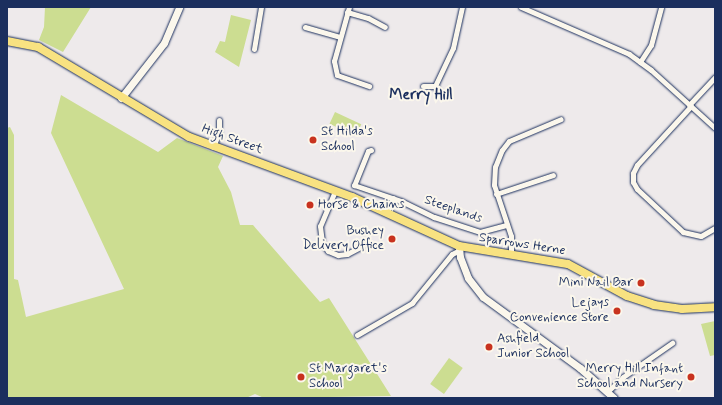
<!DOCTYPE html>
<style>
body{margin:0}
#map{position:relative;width:722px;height:405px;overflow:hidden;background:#eeeaeb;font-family:Mynerve,sans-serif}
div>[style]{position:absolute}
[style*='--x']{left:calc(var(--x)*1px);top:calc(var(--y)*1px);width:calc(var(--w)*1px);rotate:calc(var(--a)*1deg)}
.green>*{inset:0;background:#ccdd91;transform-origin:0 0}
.roads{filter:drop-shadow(0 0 1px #1b2f5e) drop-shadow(0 0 1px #1b2f5e)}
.street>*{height:5px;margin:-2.5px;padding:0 2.5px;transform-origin:2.5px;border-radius:2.5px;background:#fbf7ec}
.secondary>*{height:7px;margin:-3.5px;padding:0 3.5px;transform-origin:3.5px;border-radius:3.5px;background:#fbf7ec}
.primary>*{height:8px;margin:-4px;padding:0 4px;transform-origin:4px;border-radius:4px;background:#f8e281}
.dots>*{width:11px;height:11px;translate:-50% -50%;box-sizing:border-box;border:2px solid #fbf7ec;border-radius:50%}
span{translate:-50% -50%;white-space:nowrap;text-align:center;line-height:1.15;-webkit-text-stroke:4px #fbf7ec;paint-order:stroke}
.poi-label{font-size:13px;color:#1b2f5e}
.left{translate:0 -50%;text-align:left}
.right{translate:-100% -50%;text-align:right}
.street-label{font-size:13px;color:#1b2f5e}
.quarter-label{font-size:15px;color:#1b2f5e;font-weight:700}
.frame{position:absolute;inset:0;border:8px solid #1b2f5e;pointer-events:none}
</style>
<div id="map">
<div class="green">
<div style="clip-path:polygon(45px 7px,91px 7px,63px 52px,39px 40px,44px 27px)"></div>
<div style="clip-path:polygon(231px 15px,251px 20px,239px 67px,215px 52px,220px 41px,225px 42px)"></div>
<div style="clip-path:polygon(61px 95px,158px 152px,177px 138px,223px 156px,218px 167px,231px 192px,240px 225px,253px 225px,320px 302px,329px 298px,391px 396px,264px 398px,255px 394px,246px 398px,7px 398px,7px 128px,10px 127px,14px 135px,14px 279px,18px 280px,26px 317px,124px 289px,51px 133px)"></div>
<div style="left:335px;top:112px;width:29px;height:13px;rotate:25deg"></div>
<div style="clip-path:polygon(715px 321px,715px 355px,710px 356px,701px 324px)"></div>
<div style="left:449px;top:358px;width:17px;height:32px;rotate:36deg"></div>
</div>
<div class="roads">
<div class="street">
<div style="--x:349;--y:7;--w:56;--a:105.5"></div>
<div style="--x:334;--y:61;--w:14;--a:78"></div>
<div style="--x:337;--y:75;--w:34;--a:19"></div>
<div style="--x:521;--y:7;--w:118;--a:23.5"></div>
<div style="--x:629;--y:54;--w:27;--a:36"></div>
<div style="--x:651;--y:70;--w:86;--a:42.2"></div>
<div style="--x:347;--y:12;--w:22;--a:16"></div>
<div style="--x:368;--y:18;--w:19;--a:28"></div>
<div style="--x:305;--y:27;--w:36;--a:16"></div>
<div style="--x:254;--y:49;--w:43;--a:-80.5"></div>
<div style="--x:640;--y:62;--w:20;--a:-57"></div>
<div style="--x:651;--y:45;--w:39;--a:-75"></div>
<div style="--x:423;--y:86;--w:12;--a:0"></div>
<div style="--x:435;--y:86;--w:11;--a:56"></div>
<div style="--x:435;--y:86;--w:42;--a:-64.7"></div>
<div style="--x:453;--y:48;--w:42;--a:-77.6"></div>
<div style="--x:689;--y:105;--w:38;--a:-47"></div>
<div style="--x:691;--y:106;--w:80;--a:132.5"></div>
<div style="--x:637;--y:165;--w:9;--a:117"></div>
<div style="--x:633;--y:173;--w:9;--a:90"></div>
<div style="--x:633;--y:182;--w:8;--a:60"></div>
<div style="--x:637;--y:189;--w:63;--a:43.1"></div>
<div style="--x:683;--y:232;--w:18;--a:13"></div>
<div style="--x:701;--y:236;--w:16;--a:-30"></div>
<div style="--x:213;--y:147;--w:16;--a:-68"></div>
<div style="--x:219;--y:132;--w:12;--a:-90"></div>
<div style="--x:371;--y:150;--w:3;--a:162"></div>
<div style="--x:368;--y:151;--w:37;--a:112"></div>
<div style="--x:354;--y:185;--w:50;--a:18.8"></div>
<div style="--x:401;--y:201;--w:37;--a:26"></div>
<div style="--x:434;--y:217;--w:48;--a:18.1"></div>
<div style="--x:480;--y:232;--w:28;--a:-15"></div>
<div style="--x:335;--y:191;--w:38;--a:113"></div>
<div style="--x:320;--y:226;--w:17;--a:83"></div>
<div style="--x:322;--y:243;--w:10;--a:53"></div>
<div style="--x:328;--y:251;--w:11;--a:22"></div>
<div style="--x:338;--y:255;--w:9;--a:-6"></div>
<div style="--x:347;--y:254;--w:15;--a:-28"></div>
<div style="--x:496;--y:194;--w:60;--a:-18.4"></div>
<div style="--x:387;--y:213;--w:16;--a:-68"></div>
<div style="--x:511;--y:255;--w:19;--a:-90"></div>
<div style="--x:511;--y:236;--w:54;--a:-108.4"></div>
<div style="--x:494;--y:185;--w:18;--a:-87"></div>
<div style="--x:495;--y:167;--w:18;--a:-68"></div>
<div style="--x:502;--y:150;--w:11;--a:-52"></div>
<div style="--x:509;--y:141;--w:56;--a:-22.9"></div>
<div style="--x:357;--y:335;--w:64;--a:-30.2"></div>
<div style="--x:412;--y:303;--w:63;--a:-50.8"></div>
<div style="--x:452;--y:254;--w:7;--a:-27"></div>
<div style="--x:607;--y:392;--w:22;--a:-43"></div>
<div style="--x:623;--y:377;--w:60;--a:-34.8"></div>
</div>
<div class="secondary">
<div style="--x:121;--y:98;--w:70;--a:-52"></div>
<div style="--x:164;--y:43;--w:39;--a:-67"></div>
<div style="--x:459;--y:246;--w:11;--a:85"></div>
<div style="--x:460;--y:257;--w:22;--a:69"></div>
<div style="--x:468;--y:278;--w:24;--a:52"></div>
<div style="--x:483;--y:297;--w:120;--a:36.2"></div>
<div style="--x:580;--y:368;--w:45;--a:41.4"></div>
</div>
<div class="primary">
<div style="--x:7;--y:41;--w:32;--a:11"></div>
<div style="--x:38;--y:47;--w:176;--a:30.8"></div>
<div style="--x:189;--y:137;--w:174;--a:20.2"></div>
<div style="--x:352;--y:197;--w:118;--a:24.6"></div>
<div style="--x:459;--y:246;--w:110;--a:9.4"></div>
<div style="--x:568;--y:264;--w:67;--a:28.5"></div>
<div style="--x:627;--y:296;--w:28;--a:18"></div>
<div style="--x:654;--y:305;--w:28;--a:8"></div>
<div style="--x:682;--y:309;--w:33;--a:-3"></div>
</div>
</div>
<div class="dots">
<div style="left:313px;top:140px;background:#c8321e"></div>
<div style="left:310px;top:205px;background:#c8321e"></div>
<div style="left:392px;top:239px;background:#c8321e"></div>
<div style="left:641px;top:283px;background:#c8321e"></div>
<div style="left:617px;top:311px;background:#c8321e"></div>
<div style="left:489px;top:347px;background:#c8321e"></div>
<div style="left:301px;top:377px;background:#c8321e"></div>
<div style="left:691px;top:377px;background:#c8321e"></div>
</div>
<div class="poi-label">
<span class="left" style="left:321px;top:140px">St Hilda's<br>School</span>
<span class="left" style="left:318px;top:205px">Horse &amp; Chains</span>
<span class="right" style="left:384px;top:239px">Bushey<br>Delivery Office</span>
<span class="right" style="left:633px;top:283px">Mini Nail Bar</span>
<span class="right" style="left:609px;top:311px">Lejays<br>Convenience Store</span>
<span class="left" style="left:497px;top:347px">Ashfield<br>Junior School</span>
<span class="left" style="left:309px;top:377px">St Margaret's<br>School</span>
<span class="right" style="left:683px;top:377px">Merry Hill Infant<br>School and Nursery</span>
</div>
<div class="street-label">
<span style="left:232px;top:140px;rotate:20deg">High Street</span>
<span style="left:453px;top:210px;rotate:19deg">Steeplands</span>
<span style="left:522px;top:245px;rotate:9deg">Sparrows Herne</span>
</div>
<div class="quarter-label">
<span style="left:421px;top:96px">Merry Hill</span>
</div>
<div class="frame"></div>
</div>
